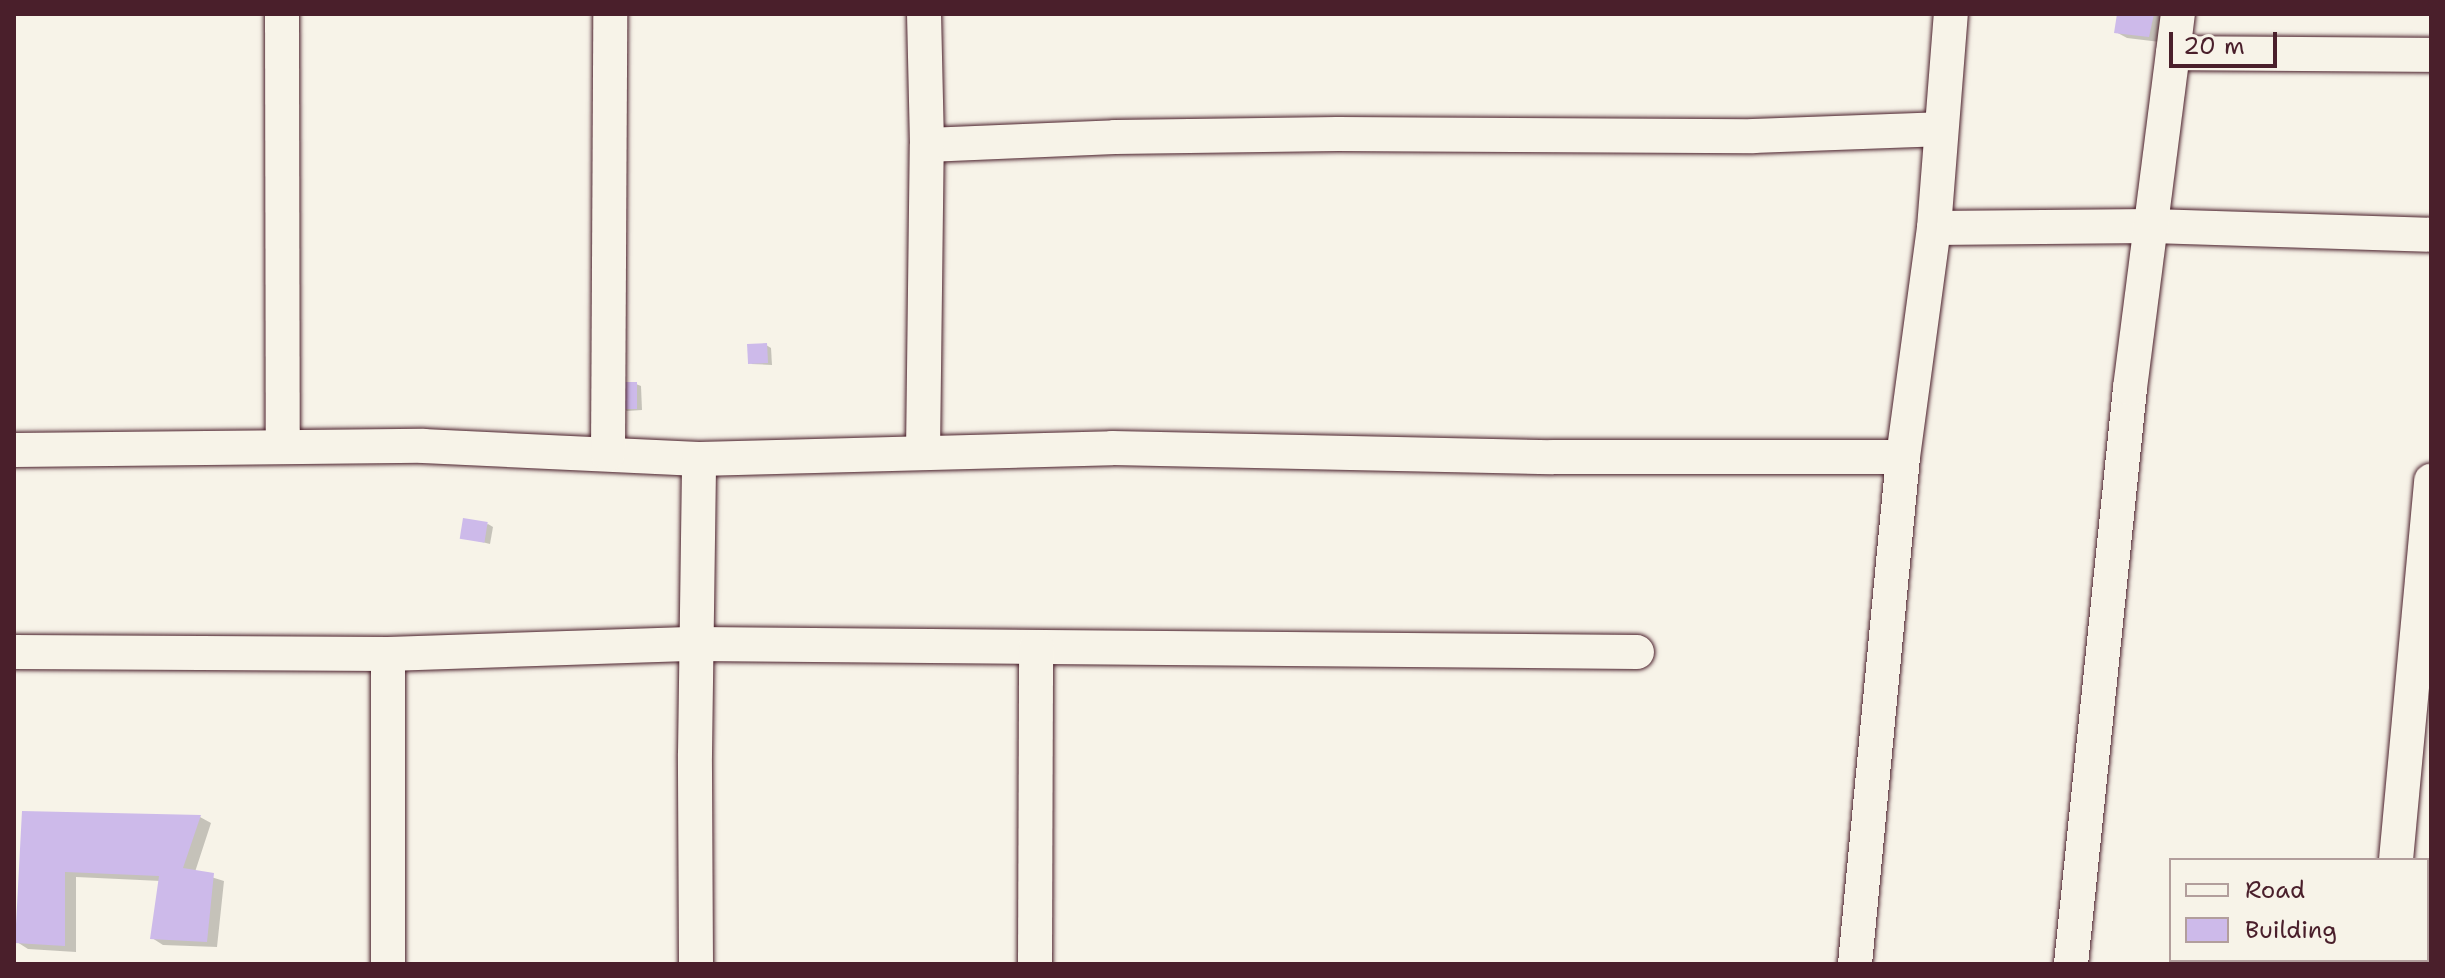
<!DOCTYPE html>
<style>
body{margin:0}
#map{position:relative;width:2445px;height:978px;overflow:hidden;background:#f7f3e8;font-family:"Shantell Sans",sans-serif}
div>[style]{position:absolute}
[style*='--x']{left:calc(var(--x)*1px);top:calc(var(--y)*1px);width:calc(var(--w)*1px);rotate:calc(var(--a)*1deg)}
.shadow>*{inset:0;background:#0003}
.building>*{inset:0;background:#cdbaea;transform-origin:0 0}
.roads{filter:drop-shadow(0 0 2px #4a1f2b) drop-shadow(0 0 2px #4a1f2b)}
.minor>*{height:34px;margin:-17px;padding:0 17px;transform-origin:17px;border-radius:17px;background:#f7f3e8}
span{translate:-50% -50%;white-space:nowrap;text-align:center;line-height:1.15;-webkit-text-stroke:6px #f7f3e8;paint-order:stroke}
.frame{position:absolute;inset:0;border:16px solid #4a1f2b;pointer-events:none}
.legend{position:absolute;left:2169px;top:858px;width:260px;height:104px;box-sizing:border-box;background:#f7f3e8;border:2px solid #b29e9c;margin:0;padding:10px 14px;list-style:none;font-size:24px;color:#4a1f2b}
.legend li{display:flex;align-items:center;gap:16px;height:40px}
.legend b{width:40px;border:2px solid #b29e9c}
.scale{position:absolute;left:2169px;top:32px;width:108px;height:36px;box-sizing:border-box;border:4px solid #4a1f2b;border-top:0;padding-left:10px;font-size:24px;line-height:28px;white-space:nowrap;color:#4a1f2b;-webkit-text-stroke:6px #f7f3e8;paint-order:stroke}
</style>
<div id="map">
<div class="shadow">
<div style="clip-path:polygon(2119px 14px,2166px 14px,2160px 42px,2127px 38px,2116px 32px)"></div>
<div style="clip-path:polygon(766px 345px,771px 348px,772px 365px,751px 364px)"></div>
<div style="clip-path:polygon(636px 384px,641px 386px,642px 410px,627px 411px,622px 408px)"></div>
<div style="clip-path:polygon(488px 524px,493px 527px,490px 544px,462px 537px)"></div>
<div style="clip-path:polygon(24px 814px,200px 817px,211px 823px,195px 872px,224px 881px,217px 947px,163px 945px,152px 938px,161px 881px,76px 877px,76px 952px,28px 949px,17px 942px)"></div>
</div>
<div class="building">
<div style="clip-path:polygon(2117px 14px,2154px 14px,2149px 37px,2114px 33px)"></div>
<div style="left:767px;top:343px;width:20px;height:20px;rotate:87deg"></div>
<div style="left:619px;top:382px;width:18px;height:27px"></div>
<div style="left:463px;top:518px;width:25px;height:21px;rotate:9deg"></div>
<div style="clip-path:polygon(22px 811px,201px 815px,183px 868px,214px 873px,207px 942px,150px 939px,159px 876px,65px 872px,65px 946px,15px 943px)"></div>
</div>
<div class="roads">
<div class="minor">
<div style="--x:282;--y:14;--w:433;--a:89.9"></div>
<div style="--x:2173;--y:53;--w:258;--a:0.4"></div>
<div style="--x:927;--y:145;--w:188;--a:-2.4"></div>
<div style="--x:1115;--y:137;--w:223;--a:-0.8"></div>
<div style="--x:1338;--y:134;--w:415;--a:0.3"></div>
<div style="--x:1753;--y:136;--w:188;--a:-2.1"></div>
<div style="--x:1934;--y:228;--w:218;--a:-0.5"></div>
<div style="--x:2152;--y:226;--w:279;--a:1.8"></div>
<div style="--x:14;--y:450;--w:409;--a:-0.6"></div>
<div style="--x:423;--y:446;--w:276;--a:2.7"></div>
<div style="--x:699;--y:459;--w:413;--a:-1.5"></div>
<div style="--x:1112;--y:448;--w:441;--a:1.2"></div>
<div style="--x:1553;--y:457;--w:350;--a:0"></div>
<div style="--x:923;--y:453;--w:308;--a:-89.3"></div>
<div style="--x:927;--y:145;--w:131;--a:-91.3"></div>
<div style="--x:608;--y:454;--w:440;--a:-89.7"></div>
<div style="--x:14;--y:652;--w:374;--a:0.3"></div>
<div style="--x:388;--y:654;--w:308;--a:-1.9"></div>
<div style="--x:696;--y:644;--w:941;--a:0.49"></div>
<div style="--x:2396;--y:860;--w:381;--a:-84.7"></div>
<div style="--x:388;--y:964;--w:310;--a:-90"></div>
<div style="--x:696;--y:964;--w:210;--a:-90.3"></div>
<div style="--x:695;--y:754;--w:295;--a:-89.2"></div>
<div style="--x:1035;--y:964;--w:317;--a:-89.8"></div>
<div style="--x:1855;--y:964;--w:509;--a:-84.59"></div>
<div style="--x:1903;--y:457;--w:231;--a:-82.3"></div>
<div style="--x:1934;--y:228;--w:215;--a:-85.5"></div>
<div style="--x:2071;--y:964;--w:579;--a:-84.15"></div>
<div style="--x:2130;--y:388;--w:377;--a:-82.7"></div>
<div style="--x:2386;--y:964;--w:4;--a:-90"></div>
</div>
</div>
<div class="frame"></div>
<ul class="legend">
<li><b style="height:10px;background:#f7f3e8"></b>Road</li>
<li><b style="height:22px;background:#cdbaea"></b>Building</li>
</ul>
<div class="scale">20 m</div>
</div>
